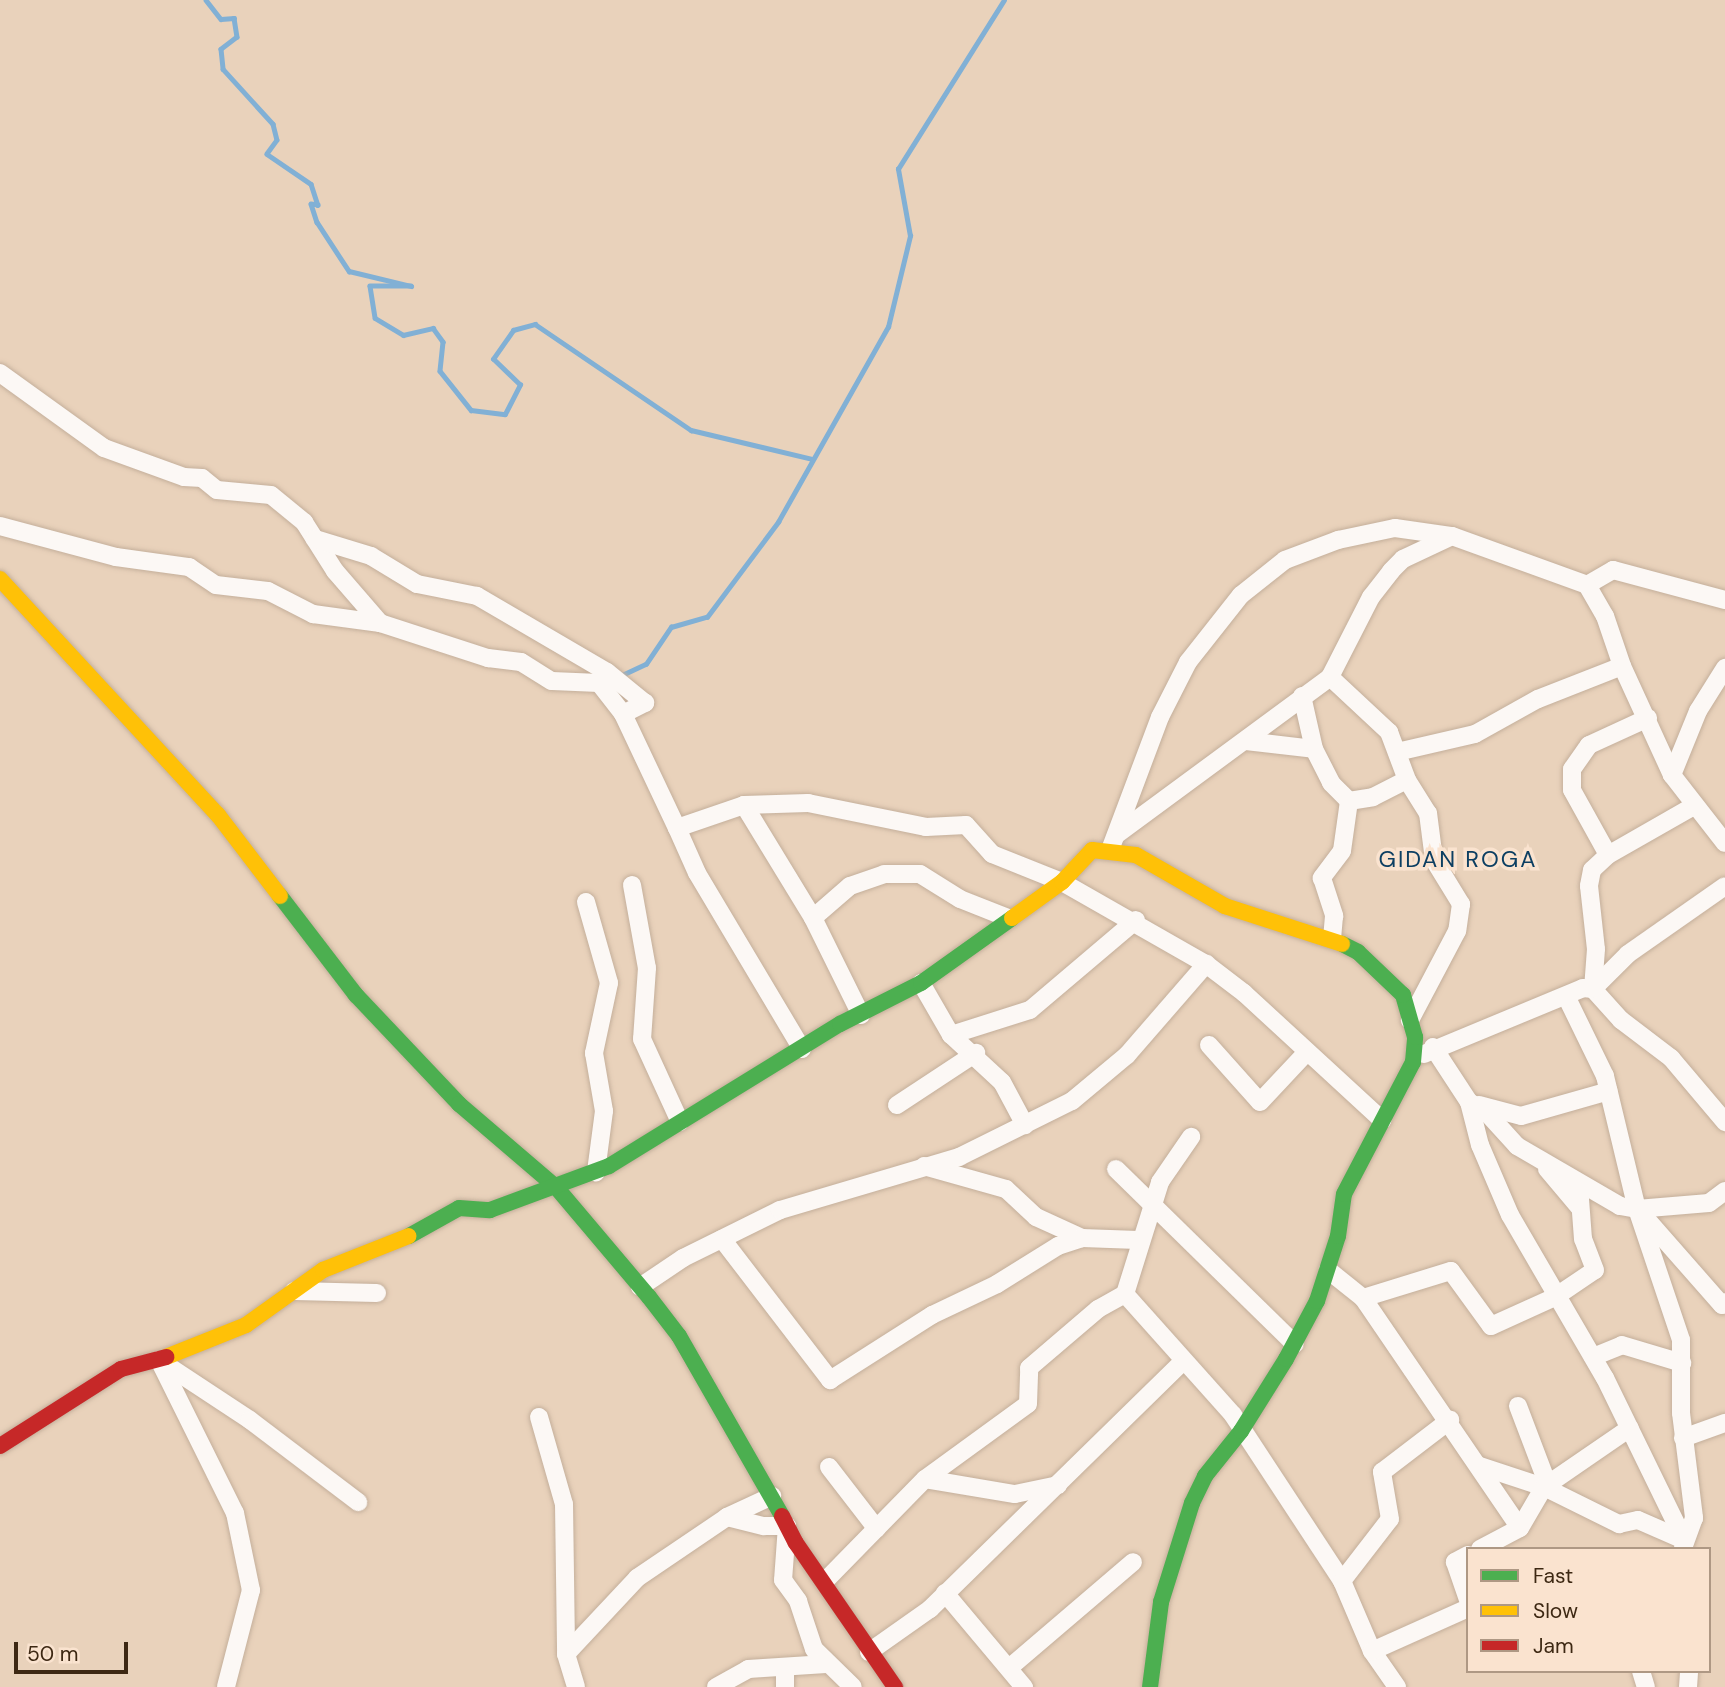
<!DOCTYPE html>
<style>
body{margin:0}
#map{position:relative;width:1725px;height:1687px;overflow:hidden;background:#e9d2bb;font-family:"DM Sans",sans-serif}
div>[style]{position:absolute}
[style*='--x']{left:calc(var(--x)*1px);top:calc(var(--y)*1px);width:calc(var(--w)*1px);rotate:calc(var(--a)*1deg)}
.stream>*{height:4.5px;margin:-2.25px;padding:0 2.25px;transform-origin:2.25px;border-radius:2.25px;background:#81b0d5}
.roads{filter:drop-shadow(0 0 2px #c4af9b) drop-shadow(0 0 2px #c4af9b)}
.street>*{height:18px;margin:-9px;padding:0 9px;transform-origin:9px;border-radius:9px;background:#fcf8f5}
.fast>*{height:16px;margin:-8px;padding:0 8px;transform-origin:8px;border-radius:8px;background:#4caf50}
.slow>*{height:16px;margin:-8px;padding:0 8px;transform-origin:8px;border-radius:8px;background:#ffc107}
.jam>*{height:16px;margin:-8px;padding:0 8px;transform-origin:8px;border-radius:8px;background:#c62828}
span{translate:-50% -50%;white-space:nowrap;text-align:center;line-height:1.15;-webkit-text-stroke:7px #fae3cf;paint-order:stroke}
.quarter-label{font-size:23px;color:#0d3f62;letter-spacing:2px}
.legend{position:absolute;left:1466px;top:1547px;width:245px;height:126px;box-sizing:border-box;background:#fae3cf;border:2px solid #ae9884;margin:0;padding:9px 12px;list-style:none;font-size:21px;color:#3d2813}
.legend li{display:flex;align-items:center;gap:14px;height:35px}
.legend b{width:35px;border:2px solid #ae9884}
.scale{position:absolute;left:14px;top:1642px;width:114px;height:32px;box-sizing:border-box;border:4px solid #3d2813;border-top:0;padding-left:9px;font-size:21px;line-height:24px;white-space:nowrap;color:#3d2813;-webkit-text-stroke:5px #fae3cf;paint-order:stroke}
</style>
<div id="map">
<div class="stream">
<div style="--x:206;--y:0;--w:24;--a:52"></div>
<div style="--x:221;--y:19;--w:13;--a:-4"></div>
<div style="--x:234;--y:18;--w:19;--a:81"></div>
<div style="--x:237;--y:37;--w:20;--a:143"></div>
<div style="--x:221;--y:49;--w:20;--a:84"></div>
<div style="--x:223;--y:69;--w:74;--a:47.7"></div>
<div style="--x:273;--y:124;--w:16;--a:76"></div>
<div style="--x:277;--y:140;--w:17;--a:126"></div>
<div style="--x:267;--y:154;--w:53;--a:34.3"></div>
<div style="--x:311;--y:184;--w:22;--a:72"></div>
<div style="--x:318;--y:205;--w:7;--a:-172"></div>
<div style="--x:311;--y:204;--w:19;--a:72"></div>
<div style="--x:317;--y:222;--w:59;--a:56.9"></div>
<div style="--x:349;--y:271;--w:64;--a:13.6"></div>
<div style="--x:411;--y:286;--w:41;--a:180"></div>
<div style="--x:370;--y:286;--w:32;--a:81"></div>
<div style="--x:375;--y:318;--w:33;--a:31"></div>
<div style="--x:403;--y:335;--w:31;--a:-13"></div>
<div style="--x:433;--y:328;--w:17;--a:54"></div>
<div style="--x:443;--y:342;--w:29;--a:96"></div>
<div style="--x:440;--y:371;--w:50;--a:51.5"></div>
<div style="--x:471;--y:410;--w:34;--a:7"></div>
<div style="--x:505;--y:414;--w:33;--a:-63"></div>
<div style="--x:520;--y:385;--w:37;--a:-136"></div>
<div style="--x:493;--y:359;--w:35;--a:-55"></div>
<div style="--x:513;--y:330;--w:23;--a:-15"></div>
<div style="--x:535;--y:324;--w:189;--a:34.2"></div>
<div style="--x:691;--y:430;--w:125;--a:13.4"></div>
<div style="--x:622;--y:675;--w:26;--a:-25"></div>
<div style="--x:646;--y:664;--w:45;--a:-56"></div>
<div style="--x:671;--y:627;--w:37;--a:-16"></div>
<div style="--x:707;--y:617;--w:119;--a:-53.2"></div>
<div style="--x:778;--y:522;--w:224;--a:-60.6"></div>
<div style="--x:888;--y:327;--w:94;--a:-76.4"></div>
<div style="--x:910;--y:236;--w:68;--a:-100.2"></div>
<div style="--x:898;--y:169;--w:199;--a:-57.9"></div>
</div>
<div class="roads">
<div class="street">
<div style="--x:0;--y:373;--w:128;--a:35.8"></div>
<div style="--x:104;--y:448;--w:85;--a:19.9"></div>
<div style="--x:184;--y:477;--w:18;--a:3"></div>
<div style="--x:202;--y:478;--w:19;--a:39"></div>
<div style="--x:217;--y:490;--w:54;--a:5.3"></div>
<div style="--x:271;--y:495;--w:43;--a:39.3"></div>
<div style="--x:304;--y:522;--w:58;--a:57.7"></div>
<div style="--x:335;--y:571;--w:69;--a:49.1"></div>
<div style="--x:0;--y:526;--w:120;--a:15"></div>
<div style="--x:116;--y:557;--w:74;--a:7.8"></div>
<div style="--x:189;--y:567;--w:32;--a:34"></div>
<div style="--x:216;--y:585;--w:52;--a:6.6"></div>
<div style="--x:268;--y:591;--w:51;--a:27.1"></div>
<div style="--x:313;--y:614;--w:68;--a:7.7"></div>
<div style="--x:380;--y:623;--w:114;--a:18"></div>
<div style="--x:488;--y:658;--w:33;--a:7"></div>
<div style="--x:521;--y:662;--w:36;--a:32"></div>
<div style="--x:552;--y:681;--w:47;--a:2.4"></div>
<div style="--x:599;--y:683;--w:39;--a:52"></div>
<div style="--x:623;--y:714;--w:25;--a:-27"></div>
<div style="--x:645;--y:703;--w:49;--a:-140.8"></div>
<div style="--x:607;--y:672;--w:151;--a:-149.7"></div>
<div style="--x:477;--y:596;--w:61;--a:-168.7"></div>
<div style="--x:417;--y:584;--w:54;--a:-148.7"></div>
<div style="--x:371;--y:556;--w:59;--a:-163.1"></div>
<div style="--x:1587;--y:585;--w:30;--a:-30"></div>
<div style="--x:1613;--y:570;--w:116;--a:15"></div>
<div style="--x:1330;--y:677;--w:81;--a:43"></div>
<div style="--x:1389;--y:732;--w:51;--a:69.4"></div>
<div style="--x:1407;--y:780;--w:39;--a:58"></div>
<div style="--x:1428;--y:813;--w:47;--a:82.7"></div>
<div style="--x:1434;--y:860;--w:52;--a:58.5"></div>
<div style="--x:1461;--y:904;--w:27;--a:98"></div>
<div style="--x:1457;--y:931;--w:101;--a:117.8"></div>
<div style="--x:1302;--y:696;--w:54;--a:77.2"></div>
<div style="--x:1314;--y:749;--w:38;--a:63"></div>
<div style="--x:1331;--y:783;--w:25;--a:45"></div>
<div style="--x:1349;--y:801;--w:50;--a:98"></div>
<div style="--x:1342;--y:851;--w:34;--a:127"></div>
<div style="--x:1322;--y:878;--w:40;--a:72"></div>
<div style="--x:1334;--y:916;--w:23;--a:95"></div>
<div style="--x:623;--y:714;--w:126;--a:64.7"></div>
<div style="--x:677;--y:828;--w:71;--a:-18.9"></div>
<div style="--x:744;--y:805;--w:64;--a:-1.8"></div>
<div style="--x:808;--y:803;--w:120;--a:11.5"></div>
<div style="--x:926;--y:827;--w:40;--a:-2.9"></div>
<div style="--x:966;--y:825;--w:39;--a:48"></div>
<div style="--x:992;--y:854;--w:75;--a:21.8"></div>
<div style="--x:1062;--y:882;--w:166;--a:29.7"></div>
<div style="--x:1206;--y:964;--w:48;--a:37.3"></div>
<div style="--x:1244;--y:993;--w:188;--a:42.6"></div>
<div style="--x:1648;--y:718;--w:65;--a:155.4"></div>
<div style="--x:1589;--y:745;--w:29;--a:125"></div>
<div style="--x:1572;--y:769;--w:21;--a:90"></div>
<div style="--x:1572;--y:790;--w:74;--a:61"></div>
<div style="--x:1608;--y:855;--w:22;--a:137"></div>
<div style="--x:1592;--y:870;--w:16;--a:101"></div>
<div style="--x:1589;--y:886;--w:63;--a:83.7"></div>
<div style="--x:1596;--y:949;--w:40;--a:94.3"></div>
<div style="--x:1593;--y:989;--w:42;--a:47.9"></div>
<div style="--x:1621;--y:1020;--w:63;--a:37.2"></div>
<div style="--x:1671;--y:1058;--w:84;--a:49.8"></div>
<div style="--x:1246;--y:741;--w:68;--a:6.7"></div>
<div style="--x:1397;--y:752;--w:80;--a:-13"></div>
<div style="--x:1475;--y:734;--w:72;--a:-29.1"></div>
<div style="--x:1538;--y:699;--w:90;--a:-21.4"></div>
<div style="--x:1672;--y:775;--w:69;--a:-67.9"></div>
<div style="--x:1698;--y:711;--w:51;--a:-57.9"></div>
<div style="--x:1349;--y:801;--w:24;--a:-9"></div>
<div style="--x:1373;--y:797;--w:38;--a:-27"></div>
<div style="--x:744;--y:805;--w:132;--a:58.6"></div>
<div style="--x:677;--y:828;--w:49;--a:66"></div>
<div style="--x:697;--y:873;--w:205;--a:59.2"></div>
<div style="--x:1116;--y:835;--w:266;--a:-36.4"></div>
<div style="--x:1330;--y:677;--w:90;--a:-62.9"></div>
<div style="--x:1371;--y:597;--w:33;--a:-52"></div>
<div style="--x:1391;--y:571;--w:17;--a:-45"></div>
<div style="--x:1403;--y:559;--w:54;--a:-25.1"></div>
<div style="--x:1110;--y:850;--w:142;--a:-69.4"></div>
<div style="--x:1160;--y:717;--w:62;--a:-63"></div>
<div style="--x:1188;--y:662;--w:85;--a:-51.7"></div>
<div style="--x:1241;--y:595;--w:56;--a:-38.5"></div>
<div style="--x:1285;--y:560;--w:57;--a:-20.7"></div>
<div style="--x:1338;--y:540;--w:58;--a:-11.9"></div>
<div style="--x:1395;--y:528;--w:58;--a:8"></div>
<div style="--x:1452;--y:536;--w:144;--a:19.9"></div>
<div style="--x:1587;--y:585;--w:36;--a:60"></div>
<div style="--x:1605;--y:616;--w:53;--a:71.2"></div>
<div style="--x:1622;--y:666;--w:120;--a:65.4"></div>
<div style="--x:1672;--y:775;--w:86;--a:52.1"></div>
<div style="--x:1608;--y:855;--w:97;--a:-29.7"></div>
<div style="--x:632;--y:885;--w:84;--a:79.8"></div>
<div style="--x:647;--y:968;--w:71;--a:94"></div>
<div style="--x:642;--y:1039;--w:91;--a:65.4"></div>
<div style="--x:586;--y:902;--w:84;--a:74.1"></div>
<div style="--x:609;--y:983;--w:72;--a:102.1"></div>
<div style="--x:594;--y:1053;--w:59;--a:80.2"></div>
<div style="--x:604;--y:1111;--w:62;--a:97.5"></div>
<div style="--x:921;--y:983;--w:60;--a:60"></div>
<div style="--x:951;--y:1035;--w:69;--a:42.7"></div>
<div style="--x:1002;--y:1082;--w:49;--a:61.9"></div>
<div style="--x:1566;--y:996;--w:89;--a:64"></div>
<div style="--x:1605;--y:1076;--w:137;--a:76.5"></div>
<div style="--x:1637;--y:1209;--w:138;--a:71.4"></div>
<div style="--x:1681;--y:1340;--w:73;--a:90"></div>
<div style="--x:1681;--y:1413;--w:106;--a:82.9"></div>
<div style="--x:1694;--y:1518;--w:33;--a:110"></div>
<div style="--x:861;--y:1015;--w:108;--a:-116.3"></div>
<div style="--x:813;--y:918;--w:49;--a:-40.9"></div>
<div style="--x:850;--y:886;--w:36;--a:-19"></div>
<div style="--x:884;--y:874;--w:36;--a:0"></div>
<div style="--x:920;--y:874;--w:47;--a:32"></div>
<div style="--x:960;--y:899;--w:52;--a:21.6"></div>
<div style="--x:951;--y:1035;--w:83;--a:-17.6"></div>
<div style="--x:1030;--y:1010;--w:139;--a:-40.3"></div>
<div style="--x:1209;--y:1045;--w:76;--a:48.2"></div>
<div style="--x:1260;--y:1102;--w:67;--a:-46.8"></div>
<div style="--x:1433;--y:1047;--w:66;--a:56.8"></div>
<div style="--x:1469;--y:1102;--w:44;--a:75.7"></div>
<div style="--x:1480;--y:1145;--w:76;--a:66.8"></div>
<div style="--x:1510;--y:1215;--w:189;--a:59.8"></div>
<div style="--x:1605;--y:1378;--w:180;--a:64"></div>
<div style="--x:1424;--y:1054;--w:172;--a:-22.5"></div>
<div style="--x:1583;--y:988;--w:10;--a:6"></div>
<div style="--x:1593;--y:989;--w:49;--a:-45"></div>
<div style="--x:1628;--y:954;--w:118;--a:-35"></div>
<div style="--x:1469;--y:1102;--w:21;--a:31"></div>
<div style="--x:1487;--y:1113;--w:45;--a:47.7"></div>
<div style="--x:1517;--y:1146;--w:119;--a:30.2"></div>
<div style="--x:1620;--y:1206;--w:17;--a:10"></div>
<div style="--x:1637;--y:1209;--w:72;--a:-4.8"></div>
<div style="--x:1709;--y:1203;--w:20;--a:-37"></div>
<div style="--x:897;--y:1105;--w:95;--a:-33.4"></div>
<div style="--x:1479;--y:1105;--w:43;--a:14.7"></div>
<div style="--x:1521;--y:1116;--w:91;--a:-15.9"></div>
<div style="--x:924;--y:1166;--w:85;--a:15.7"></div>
<div style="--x:1006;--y:1189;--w:41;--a:43"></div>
<div style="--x:1036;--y:1217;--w:51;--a:24.5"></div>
<div style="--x:1116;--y:1169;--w:250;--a:44.4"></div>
<div style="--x:1547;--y:1169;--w:50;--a:49.9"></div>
<div style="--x:1642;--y:1214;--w:121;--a:48.7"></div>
<div style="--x:1722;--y:1305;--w:4;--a:-45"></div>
<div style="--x:722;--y:1239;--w:178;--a:52.5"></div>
<div style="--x:830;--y:1380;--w:121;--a:-32.5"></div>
<div style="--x:932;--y:1315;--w:72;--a:-25.5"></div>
<div style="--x:997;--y:1284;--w:72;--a:-31.9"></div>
<div style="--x:1058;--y:1246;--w:25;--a:-18"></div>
<div style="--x:1082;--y:1238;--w:56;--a:2"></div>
<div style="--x:1328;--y:1270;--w:45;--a:38.7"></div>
<div style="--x:1363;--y:1298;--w:278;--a:55.7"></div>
<div style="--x:640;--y:1287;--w:52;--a:-34"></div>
<div style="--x:683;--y:1258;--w:108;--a:-26.3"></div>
<div style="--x:780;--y:1210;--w:187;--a:-16.5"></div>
<div style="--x:959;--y:1157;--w:126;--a:-26.4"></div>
<div style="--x:1072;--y:1101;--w:72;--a:-39.9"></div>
<div style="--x:1127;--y:1055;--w:121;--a:-49"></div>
<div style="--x:294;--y:1291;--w:83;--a:1.4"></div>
<div style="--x:1125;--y:1294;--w:162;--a:48.2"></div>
<div style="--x:1233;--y:1415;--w:199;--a:56.7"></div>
<div style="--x:1342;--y:1581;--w:76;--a:66.8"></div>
<div style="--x:1372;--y:1651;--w:44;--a:55.2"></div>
<div style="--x:1363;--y:1298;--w:92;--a:-17.1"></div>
<div style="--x:1451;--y:1271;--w:68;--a:54"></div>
<div style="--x:1491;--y:1326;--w:70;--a:-24.4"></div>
<div style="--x:1555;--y:1297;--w:48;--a:-34"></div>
<div style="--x:1595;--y:1270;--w:33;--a:-111"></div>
<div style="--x:1583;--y:1239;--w:53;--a:-94.3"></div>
<div style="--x:1593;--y:1357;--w:31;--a:-22"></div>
<div style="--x:1622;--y:1345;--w:63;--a:16.7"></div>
<div style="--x:159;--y:1360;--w:171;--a:63.6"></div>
<div style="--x:235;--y:1513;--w:79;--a:78.3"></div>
<div style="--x:251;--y:1590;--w:100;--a:104.5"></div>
<div style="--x:159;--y:1360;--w:109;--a:33.4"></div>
<div style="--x:250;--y:1420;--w:136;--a:37.2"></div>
<div style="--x:1518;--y:1406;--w:85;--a:69.2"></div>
<div style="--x:539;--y:1417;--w:91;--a:74"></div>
<div style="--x:564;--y:1504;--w:150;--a:89.2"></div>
<div style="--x:566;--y:1654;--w:34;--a:73"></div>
<div style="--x:1683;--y:1438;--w:45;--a:-19.7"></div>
<div style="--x:1480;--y:1466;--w:67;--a:18.2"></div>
<div style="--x:1544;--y:1487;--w:84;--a:26.3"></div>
<div style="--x:1619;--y:1524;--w:19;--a:-12"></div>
<div style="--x:1638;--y:1520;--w:50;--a:23.5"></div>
<div style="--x:829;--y:1467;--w:78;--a:52.3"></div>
<div style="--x:925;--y:1479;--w:91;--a:9.5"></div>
<div style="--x:1015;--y:1494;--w:44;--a:-11.8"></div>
<div style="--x:727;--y:1517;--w:38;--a:14"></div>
<div style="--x:764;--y:1526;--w:23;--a:0"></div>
<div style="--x:787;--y:1526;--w:54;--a:94.2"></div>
<div style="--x:783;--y:1580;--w:26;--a:54"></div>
<div style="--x:798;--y:1601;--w:51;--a:71.6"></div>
<div style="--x:814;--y:1649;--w:54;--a:44.3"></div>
<div style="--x:1480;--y:1549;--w:45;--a:-27.7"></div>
<div style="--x:1520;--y:1528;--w:48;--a:-59.7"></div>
<div style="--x:1544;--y:1487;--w:104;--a:-34.5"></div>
<div style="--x:1468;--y:1555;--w:15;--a:152"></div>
<div style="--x:1455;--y:1562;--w:39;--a:71"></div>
<div style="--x:826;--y:1580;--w:141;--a:-45.6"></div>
<div style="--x:925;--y:1479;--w:127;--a:-36.1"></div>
<div style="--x:1028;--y:1404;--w:36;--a:-88"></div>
<div style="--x:1029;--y:1368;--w:91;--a:-40.5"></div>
<div style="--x:1098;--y:1309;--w:31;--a:-29"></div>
<div style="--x:1125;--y:1294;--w:117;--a:-72.6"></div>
<div style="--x:1160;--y:1182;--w:55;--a:-55.4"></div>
<div style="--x:1342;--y:1581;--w:78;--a:-52.3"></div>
<div style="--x:1390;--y:1519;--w:48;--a:-99.7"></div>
<div style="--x:1382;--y:1472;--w:86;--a:-37.4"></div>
<div style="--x:945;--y:1593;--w:123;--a:50"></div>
<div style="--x:1372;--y:1651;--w:105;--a:-24.1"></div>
<div style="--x:869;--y:1652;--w:75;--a:-35.2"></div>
<div style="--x:930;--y:1609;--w:354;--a:-44.4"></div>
<div style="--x:566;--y:1654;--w:104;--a:-46.9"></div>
<div style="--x:637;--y:1578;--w:109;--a:-34.1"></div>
<div style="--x:727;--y:1517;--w:50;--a:-25"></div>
<div style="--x:1009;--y:1668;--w:163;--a:-40.5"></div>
<div style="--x:1641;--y:1671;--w:17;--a:73"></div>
<div style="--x:716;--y:1687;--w:37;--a:-29"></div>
<div style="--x:748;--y:1669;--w:78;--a:-3.7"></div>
<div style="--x:785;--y:1687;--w:19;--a:-90"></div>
<div style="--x:1688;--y:1687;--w:16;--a:-86"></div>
</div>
<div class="fast">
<div style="--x:280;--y:896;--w:125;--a:52.5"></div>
<div style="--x:356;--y:995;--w:150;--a:46.6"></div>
<div style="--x:459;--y:1104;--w:128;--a:40.6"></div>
<div style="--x:556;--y:1187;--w:144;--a:49.8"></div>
<div style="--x:649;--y:1297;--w:49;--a:52.4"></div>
<div style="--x:679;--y:1336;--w:207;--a:60.2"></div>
<div style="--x:409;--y:1236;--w:57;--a:-29.2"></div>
<div style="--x:459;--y:1208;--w:31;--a:4"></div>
<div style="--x:490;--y:1210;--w:127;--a:-20.3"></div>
<div style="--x:609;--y:1166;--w:271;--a:-31.6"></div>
<div style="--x:840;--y:1024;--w:91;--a:-26.8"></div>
<div style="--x:921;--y:983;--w:112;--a:-35.5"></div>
<div style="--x:1150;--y:1687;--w:86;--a:-82.6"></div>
<div style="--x:1161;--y:1602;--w:104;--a:-72.6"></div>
<div style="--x:1192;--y:1503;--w:30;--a:-64"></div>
<div style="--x:1205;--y:1476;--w:58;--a:-51.3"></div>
<div style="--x:1241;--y:1431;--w:85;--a:-58"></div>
<div style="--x:1286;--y:1359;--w:66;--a:-61.9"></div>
<div style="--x:1317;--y:1301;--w:68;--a:-72.1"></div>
<div style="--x:1338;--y:1236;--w:42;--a:-81.9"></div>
<div style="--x:1344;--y:1194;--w:149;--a:-62.4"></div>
<div style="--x:1413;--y:1062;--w:25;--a:-85"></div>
<div style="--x:1415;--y:1037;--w:44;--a:-105.9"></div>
<div style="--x:1403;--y:995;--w:62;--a:-136.3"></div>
<div style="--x:1358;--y:952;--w:18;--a:-153"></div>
</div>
<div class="slow">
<div style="--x:0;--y:579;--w:321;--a:47.3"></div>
<div style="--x:218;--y:815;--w:102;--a:52.6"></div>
<div style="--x:1012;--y:918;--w:62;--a:-35.8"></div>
<div style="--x:1062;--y:882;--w:44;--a:-46.8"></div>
<div style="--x:1092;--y:850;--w:44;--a:6.5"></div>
<div style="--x:1136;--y:855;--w:103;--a:29.8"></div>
<div style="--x:1225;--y:906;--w:123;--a:18"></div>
<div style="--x:166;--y:1357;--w:86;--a:-21.8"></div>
<div style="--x:246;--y:1325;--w:95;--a:-35.5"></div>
<div style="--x:323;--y:1270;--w:92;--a:-21.6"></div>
</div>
<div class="jam">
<div style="--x:0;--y:1446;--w:143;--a:-32.5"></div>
<div style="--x:121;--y:1369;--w:47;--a:-14.9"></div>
<div style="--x:782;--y:1516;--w:30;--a:63"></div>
<div style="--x:796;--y:1543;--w:175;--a:55.5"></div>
</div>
</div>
<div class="quarter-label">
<span style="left:1458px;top:859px">GIDAN ROGA</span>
</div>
<ul class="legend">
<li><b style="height:9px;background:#4caf50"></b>Fast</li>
<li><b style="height:9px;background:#ffc107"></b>Slow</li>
<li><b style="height:9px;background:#c62828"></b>Jam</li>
</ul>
<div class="scale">50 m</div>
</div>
